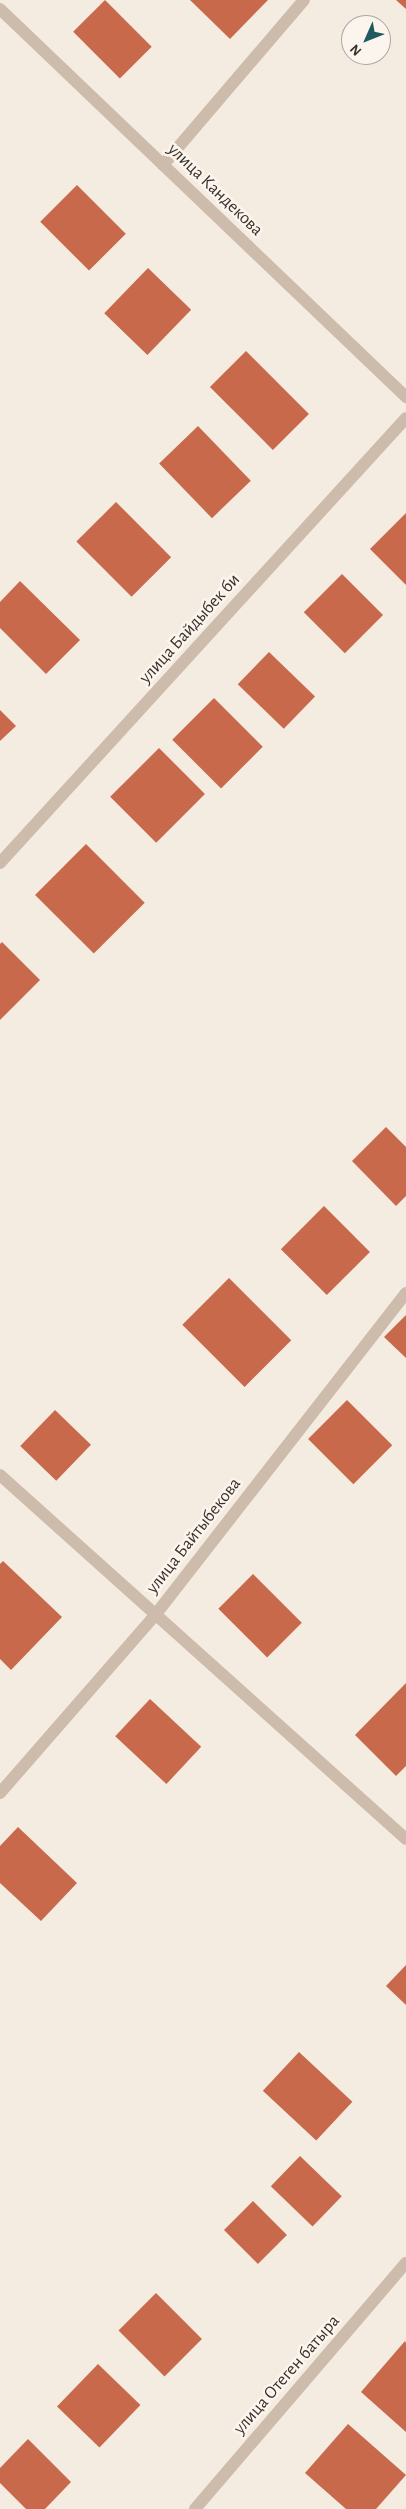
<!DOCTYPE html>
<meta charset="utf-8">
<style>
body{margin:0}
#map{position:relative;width:406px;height:2509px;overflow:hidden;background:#f4ebe1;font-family:"Alegreya Sans",sans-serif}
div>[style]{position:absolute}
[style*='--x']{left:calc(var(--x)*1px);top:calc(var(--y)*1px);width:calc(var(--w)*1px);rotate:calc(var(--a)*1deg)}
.building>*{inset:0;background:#c8694b;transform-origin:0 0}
.street>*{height:12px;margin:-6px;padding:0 6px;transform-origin:6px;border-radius:6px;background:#cdbbac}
span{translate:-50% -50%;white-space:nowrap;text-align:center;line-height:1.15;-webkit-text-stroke:5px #fbf5ee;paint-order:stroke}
.street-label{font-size:18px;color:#3b302b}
.north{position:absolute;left:341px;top:15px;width:50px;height:50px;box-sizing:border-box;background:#fbf5ee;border:1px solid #aea6a0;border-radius:50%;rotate:226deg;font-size:14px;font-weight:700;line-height:20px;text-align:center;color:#3b302b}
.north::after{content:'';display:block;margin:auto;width:18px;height:22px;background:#1f5a5e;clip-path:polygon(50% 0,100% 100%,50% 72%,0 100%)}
</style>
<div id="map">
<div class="building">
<div style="left:105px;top:0;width:66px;height:45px;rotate:45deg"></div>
<div style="clip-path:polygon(190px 0,268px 0,230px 39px)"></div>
<div style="clip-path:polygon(396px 0,406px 0,406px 9px)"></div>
<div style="left:77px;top:185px;width:69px;height:52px;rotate:45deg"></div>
<div style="left:148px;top:268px;width:60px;height:63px;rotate:44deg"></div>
<div style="left:246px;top:351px;width:89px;height:51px;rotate:45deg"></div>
<div style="left:198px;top:426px;width:76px;height:54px;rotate:46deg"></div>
<div style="left:116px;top:502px;width:78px;height:56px;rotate:45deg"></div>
<div style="clip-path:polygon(406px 513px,406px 585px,370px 549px)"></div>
<div style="left:342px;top:574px;width:58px;height:54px;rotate:45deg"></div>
<div style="clip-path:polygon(20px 581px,80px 640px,46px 674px,0 628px,0 602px)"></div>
<div style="left:269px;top:652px;width:64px;height:45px;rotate:44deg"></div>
<div style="left:214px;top:698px;width:69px;height:59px;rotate:45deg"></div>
<div style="clip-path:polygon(0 710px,16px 726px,0 741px)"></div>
<div style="left:159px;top:748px;width:65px;height:69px;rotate:45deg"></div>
<div style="left:86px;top:844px;width:83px;height:72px;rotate:45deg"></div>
<div style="clip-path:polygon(2px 942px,40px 980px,0 1020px,0 944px)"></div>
<div style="clip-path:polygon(386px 1127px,406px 1147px,406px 1196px,396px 1206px,352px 1161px)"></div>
<div style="left:324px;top:1206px;width:65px;height:61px;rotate:45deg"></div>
<div style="left:229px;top:1278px;width:88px;height:66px;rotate:45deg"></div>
<div style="clip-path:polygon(406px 1315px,406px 1358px,384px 1337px)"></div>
<div style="left:347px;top:1400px;width:64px;height:55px;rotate:45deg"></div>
<div style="left:55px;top:1410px;width:50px;height:50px;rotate:44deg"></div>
<div style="clip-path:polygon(3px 1561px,62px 1617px,11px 1670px,0 1659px,0 1564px)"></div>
<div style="left:253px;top:1574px;width:69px;height:49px;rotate:45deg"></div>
<div style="clip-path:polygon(406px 1683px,406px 1766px,396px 1776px,355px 1735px)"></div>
<div style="left:150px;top:1699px;width:70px;height:51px;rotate:43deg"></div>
<div style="clip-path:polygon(18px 1827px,77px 1883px,41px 1921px,0 1883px,0 1846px)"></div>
<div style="clip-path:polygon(406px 1965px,406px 2005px,386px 1986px)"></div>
<div style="left:299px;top:2052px;width:73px;height:53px;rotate:43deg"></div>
<div style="left:300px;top:2156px;width:58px;height:42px;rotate:44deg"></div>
<div style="left:253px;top:2201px;width:48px;height:41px;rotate:45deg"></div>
<div style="left:156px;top:2293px;width:65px;height:53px;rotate:45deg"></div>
<div style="clip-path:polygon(405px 2341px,406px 2343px,406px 2432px,361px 2392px)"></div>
<div style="left:98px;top:2364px;width:59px;height:59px;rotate:44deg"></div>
<div style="clip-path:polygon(348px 2424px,406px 2475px,376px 2509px,346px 2509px,305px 2473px)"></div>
<div style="clip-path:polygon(28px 2439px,71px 2482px,45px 2509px,26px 2509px,0 2483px,0 2468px)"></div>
</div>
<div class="street">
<div style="--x:0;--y:9;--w:562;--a:43.7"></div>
<div style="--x:163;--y:165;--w:217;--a:-49.5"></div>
<div style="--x:0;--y:863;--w:602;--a:-47.62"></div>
<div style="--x:0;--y:1475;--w:545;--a:41.88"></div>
<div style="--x:0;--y:1793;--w:237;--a:-48.9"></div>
<div style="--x:156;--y:1614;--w:407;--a:-52.1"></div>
<div style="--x:195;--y:2509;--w:324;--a:-49.4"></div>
</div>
<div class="street-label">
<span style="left:215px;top:190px;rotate:44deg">улица Кандекова</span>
<span style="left:190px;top:629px;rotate:-48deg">улица Байдыбек би</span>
<span style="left:194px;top:1536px;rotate:-52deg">улица Байтыбекова</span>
<span style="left:287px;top:2375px;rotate:-49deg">улица Отеген батыра</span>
</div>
<div class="north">N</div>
</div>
